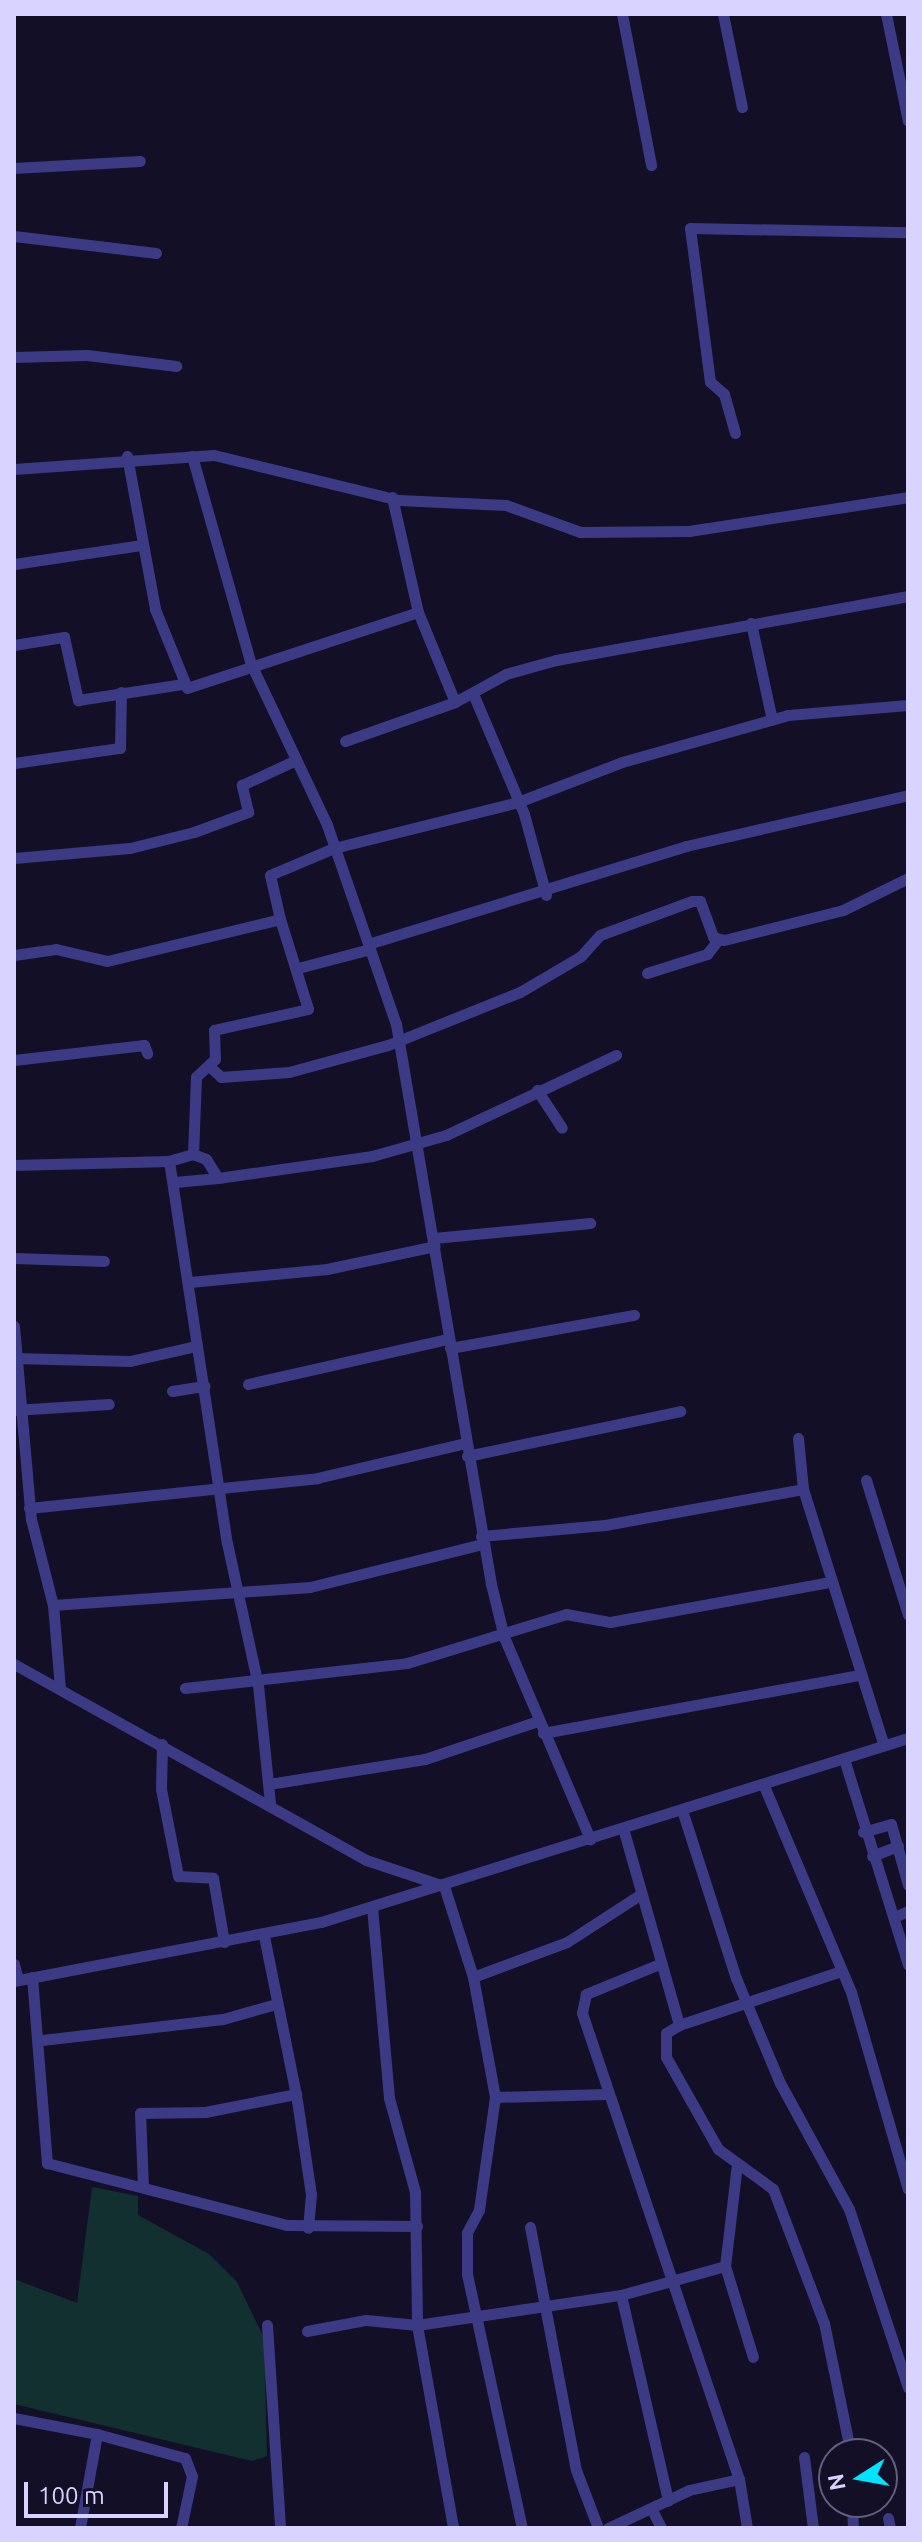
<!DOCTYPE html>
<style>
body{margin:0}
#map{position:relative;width:922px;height:2542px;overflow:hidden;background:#130f26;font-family:Ubuntu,sans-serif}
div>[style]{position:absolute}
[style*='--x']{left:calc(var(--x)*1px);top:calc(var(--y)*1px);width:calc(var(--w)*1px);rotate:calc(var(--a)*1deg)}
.green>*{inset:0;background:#12302f}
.minor>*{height:11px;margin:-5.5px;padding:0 5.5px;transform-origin:5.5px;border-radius:5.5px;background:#3d3a85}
span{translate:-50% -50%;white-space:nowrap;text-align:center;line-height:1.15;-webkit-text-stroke:8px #130f26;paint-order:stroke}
.frame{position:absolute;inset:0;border:16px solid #d9d4ff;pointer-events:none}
.north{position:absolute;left:818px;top:2438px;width:80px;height:80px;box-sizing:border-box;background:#130f26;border:2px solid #625e7d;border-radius:50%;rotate:259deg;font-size:22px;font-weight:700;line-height:32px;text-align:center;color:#d9d4ff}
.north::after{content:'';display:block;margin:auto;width:28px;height:36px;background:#00e5ff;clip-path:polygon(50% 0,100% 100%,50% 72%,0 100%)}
.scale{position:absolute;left:24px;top:2482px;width:144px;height:36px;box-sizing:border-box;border:4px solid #d9d4ff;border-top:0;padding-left:10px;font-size:24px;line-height:28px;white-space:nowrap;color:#d9d4ff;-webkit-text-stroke:6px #130f26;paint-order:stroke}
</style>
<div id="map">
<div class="green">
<div style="clip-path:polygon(92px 2187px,138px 2196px,138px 2215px,209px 2254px,237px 2282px,264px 2338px,267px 2456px,252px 2461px,14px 2404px,14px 2279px,77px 2303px)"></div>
</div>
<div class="minor">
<div style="--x:622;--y:14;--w:154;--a:79.1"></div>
<div style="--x:723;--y:14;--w:95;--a:78.5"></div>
<div style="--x:886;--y:14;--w:109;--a:78.4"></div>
<div style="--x:14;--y:168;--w:126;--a:-3.2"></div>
<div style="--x:14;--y:236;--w:143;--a:6.8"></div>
<div style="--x:14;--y:357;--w:73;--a:-1.6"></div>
<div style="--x:87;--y:355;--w:90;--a:7"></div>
<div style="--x:735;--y:433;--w:41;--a:-105.8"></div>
<div style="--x:724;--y:394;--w:18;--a:-139"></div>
<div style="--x:710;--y:382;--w:155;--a:-97.4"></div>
<div style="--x:690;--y:228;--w:218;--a:1.1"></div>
<div style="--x:127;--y:456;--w:156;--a:79.6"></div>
<div style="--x:155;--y:609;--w:85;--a:67.9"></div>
<div style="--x:187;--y:688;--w:243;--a:-18.2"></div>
<div style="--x:192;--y:456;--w:216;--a:74.2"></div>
<div style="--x:251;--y:664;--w:178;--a:64.7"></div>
<div style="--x:327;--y:825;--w:211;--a:70.9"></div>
<div style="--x:396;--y:1024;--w:568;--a:80.37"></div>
<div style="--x:491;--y:1584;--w:55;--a:76.2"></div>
<div style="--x:504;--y:1637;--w:220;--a:66.9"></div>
<div style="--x:14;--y:469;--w:200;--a:-4"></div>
<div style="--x:214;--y:455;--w:190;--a:13.7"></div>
<div style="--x:399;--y:500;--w:107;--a:2.7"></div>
<div style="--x:506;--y:505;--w:79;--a:20"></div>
<div style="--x:580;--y:532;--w:109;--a:-0.5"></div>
<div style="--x:689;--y:531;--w:222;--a:-8.8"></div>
<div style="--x:392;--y:497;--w:118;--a:77.3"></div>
<div style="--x:418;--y:612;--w:97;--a:67.7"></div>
<div style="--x:455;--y:702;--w:58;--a:-28.8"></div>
<div style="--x:506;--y:674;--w:52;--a:-15.6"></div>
<div style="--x:556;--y:660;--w:358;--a:-10.3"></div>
<div style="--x:14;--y:564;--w:128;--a:-8.5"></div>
<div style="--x:751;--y:623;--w:99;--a:77.8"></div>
<div style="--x:14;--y:645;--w:51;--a:-9.1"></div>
<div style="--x:64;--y:637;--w:65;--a:77.5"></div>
<div style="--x:78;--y:700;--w:105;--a:-8.7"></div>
<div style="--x:474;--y:696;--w:128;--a:67"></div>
<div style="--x:524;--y:814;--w:84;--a:74.8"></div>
<div style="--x:345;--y:741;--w:117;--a:-19.5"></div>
<div style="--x:14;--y:763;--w:107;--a:-8.1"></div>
<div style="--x:120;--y:748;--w:56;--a:-89"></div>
<div style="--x:14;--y:858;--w:116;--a:-4.9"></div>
<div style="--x:130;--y:848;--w:66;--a:-14"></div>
<div style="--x:194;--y:832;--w:58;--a:-20.3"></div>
<div style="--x:248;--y:812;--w:28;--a:-103"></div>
<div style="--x:242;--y:785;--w:57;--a:-24.8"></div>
<div style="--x:280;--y:919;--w:45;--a:-102.8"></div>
<div style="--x:270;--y:875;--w:69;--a:-22.9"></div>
<div style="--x:334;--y:848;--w:190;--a:-14"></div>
<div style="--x:518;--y:802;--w:111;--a:-21"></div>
<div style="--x:622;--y:762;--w:173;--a:-15.8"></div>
<div style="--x:788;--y:715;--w:120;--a:-4.8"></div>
<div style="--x:368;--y:944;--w:333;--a:-17.1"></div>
<div style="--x:686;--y:846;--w:228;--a:-12.9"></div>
<div style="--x:14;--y:955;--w:42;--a:-8.1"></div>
<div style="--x:56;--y:949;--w:52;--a:13.2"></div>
<div style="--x:107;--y:961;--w:178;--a:-13.6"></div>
<div style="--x:280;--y:919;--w:94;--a:72.7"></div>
<div style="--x:308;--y:1009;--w:96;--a:167.4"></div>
<div style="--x:214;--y:1030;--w:29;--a:88"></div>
<div style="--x:215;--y:1059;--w:26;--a:137"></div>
<div style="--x:196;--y:1077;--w:77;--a:92.2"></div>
<div style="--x:193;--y:1154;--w:25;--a:164"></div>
<div style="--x:169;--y:1161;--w:155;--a:178.5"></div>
<div style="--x:298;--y:968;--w:74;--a:-14.8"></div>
<div style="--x:647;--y:973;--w:63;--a:-17.6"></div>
<div style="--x:707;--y:954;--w:16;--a:-52"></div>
<div style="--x:14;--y:1060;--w:131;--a:-6.6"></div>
<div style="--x:144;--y:1045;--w:9;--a:69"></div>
<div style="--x:210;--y:1067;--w:15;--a:42"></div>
<div style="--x:221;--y:1077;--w:68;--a:-4.2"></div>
<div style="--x:289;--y:1072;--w:103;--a:-15.3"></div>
<div style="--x:388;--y:1045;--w:142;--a:-21.9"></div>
<div style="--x:520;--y:992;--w:71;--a:-30.5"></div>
<div style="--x:581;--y:956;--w:28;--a:-48"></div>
<div style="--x:600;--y:935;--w:98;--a:-20.3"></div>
<div style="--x:692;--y:901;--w:8;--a:0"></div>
<div style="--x:700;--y:901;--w:38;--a:70"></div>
<div style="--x:713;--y:937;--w:11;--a:15"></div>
<div style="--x:724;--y:940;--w:123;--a:-14.1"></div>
<div style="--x:843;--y:910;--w:72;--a:-26.2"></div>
<div style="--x:537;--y:1090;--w:45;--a:56.7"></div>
<div style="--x:193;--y:1154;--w:14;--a:21"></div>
<div style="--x:206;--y:1159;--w:22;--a:58"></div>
<div style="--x:218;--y:1178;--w:156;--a:-8.1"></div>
<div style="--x:372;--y:1156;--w:77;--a:-15.8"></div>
<div style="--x:446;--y:1135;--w:188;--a:-25.2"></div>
<div style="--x:169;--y:1161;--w:386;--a:81.4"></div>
<div style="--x:227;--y:1543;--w:145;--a:77.7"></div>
<div style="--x:258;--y:1685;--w:119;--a:84.2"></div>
<div style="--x:175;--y:1182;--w:43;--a:-5.3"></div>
<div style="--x:434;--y:1238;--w:157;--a:-5.5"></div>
<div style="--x:14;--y:1258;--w:90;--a:1.9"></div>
<div style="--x:190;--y:1282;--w:138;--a:-5.4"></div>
<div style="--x:327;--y:1269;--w:110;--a:-12"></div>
<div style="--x:14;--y:1326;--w:194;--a:85"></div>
<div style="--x:31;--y:1519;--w:89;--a:75.7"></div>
<div style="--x:53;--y:1605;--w:84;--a:85.2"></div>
<div style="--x:450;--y:1348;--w:187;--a:-10.2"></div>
<div style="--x:15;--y:1358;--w:115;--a:1.5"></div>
<div style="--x:130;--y:1361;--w:68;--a:-12.8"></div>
<div style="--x:248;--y:1384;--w:205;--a:-12.7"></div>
<div style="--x:172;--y:1391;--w:33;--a:-9"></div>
<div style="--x:14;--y:1410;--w:95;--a:-3.6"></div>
<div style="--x:798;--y:1438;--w:51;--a:84.4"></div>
<div style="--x:803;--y:1489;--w:269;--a:72.5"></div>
<div style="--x:467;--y:1456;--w:218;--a:-11.9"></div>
<div style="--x:866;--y:1480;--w:141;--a:72.7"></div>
<div style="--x:29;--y:1508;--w:290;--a:-5.9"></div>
<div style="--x:317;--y:1478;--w:152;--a:-13.3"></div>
<div style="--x:481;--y:1536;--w:124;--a:-5.1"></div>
<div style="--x:605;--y:1525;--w:201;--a:-10.3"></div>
<div style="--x:53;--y:1605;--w:258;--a:-4"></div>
<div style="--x:310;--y:1587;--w:177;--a:-14"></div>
<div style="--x:14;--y:1664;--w:403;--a:29.1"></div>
<div style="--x:366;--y:1860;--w:82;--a:18.4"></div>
<div style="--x:444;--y:1886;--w:96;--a:72.3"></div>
<div style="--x:473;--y:1977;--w:122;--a:79.6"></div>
<div style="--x:495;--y:2097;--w:114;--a:98.1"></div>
<div style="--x:479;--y:2210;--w:26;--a:118"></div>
<div style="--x:467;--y:2233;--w:41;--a:90"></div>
<div style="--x:467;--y:2274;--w:260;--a:77.8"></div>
<div style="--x:185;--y:1688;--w:223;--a:-6.4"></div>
<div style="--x:407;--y:1663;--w:166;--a:-17.1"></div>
<div style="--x:566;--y:1614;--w:45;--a:10.3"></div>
<div style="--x:610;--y:1622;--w:224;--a:-10.3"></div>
<div style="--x:543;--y:1733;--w:322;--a:-10.4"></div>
<div style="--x:162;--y:1744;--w:45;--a:91.3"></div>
<div style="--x:161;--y:1789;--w:89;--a:78.9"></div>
<div style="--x:178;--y:1876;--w:35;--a:3"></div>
<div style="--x:213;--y:1878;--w:65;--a:80.2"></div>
<div style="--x:844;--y:1759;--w:215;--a:72.7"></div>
<div style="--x:269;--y:1784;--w:158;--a:-9.1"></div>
<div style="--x:425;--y:1759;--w:119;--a:-18.6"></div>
<div style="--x:764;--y:1786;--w:224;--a:67.1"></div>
<div style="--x:851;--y:1992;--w:205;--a:73.9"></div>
<div style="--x:682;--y:1810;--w:176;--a:72.2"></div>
<div style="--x:736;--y:1978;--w:114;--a:67.3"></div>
<div style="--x:780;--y:2083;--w:144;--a:61.3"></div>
<div style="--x:849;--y:2209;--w:188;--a:71.7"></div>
<div style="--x:623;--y:1828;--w:205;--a:74.1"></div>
<div style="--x:679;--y:2025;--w:15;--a:148"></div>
<div style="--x:666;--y:2033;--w:24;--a:90"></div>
<div style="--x:666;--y:2057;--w:106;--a:60.5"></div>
<div style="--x:718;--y:2149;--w:68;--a:36"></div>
<div style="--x:773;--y:2189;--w:143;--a:69.2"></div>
<div style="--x:824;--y:2323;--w:134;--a:78.4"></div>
<div style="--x:863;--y:1832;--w:29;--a:-16"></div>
<div style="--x:891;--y:1824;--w:63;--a:74.4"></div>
<div style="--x:872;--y:1856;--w:28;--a:-21"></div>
<div style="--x:372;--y:1907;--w:192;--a:84.9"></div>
<div style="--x:389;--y:2098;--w:98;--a:74.5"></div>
<div style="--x:415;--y:2192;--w:133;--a:89.1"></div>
<div style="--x:417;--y:2325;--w:206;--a:79.9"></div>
<div style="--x:894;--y:1917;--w:15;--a:-23"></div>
<div style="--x:264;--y:1936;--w:161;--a:78.6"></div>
<div style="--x:296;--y:2094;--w:101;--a:81.5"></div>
<div style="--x:311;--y:2194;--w:34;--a:95"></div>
<div style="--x:14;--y:1964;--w:16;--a:76"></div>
<div style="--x:657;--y:1965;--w:77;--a:157.8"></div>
<div style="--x:586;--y:1994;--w:19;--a:102"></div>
<div style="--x:582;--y:2013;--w:492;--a:71.4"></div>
<div style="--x:739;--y:2479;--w:50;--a:80.7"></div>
<div style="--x:32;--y:1977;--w:187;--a:85.4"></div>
<div style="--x:47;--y:2163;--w:248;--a:14.5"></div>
<div style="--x:287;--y:2225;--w:130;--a:0.4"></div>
<div style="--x:473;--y:1977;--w:100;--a:-20.4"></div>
<div style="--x:567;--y:1942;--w:88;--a:-33"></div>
<div style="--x:14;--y:1981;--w:313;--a:-10.9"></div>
<div style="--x:321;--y:1922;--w:615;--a:-17.4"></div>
<div style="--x:679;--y:2025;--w:171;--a:-18.4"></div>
<div style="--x:42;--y:2040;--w:182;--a:-6.6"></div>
<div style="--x:223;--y:2019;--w:55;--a:-15.8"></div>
<div style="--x:495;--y:2097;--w:110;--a:-1.6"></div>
<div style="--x:737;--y:2164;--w:103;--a:96.7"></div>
<div style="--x:725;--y:2266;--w:95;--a:72.9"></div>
<div style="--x:143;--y:2187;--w:74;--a:-92.3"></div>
<div style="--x:140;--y:2113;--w:65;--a:-0.9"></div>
<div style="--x:205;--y:2112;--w:93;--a:-11.2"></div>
<div style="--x:530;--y:2227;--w:247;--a:79.3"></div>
<div style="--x:576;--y:2470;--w:62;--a:69.2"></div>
<div style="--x:621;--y:2295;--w:211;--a:77.1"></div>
<div style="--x:267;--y:2325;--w:203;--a:86.3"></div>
<div style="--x:307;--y:2331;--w:60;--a:-10.6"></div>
<div style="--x:366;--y:2320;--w:51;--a:5.6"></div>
<div style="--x:417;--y:2325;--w:206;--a:-8.4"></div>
<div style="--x:621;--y:2295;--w:108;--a:-15.6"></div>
<div style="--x:14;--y:2418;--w:85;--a:10.9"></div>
<div style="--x:97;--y:2434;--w:96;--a:100.3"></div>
<div style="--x:97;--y:2434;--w:91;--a:15.3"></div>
<div style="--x:185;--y:2458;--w:19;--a:69"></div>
<div style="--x:192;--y:2476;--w:53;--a:101.9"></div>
<div style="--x:804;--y:2457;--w:72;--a:82.8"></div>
<div style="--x:852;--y:2502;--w:26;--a:88"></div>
<div style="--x:652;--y:2510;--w:20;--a:63"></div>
<div style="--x:888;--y:2518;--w:10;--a:79"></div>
<div style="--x:608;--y:2528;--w:89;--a:-25.1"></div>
<div style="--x:689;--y:2490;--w:51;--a:-12.4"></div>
</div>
<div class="frame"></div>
<div class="north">N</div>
<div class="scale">100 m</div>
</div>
